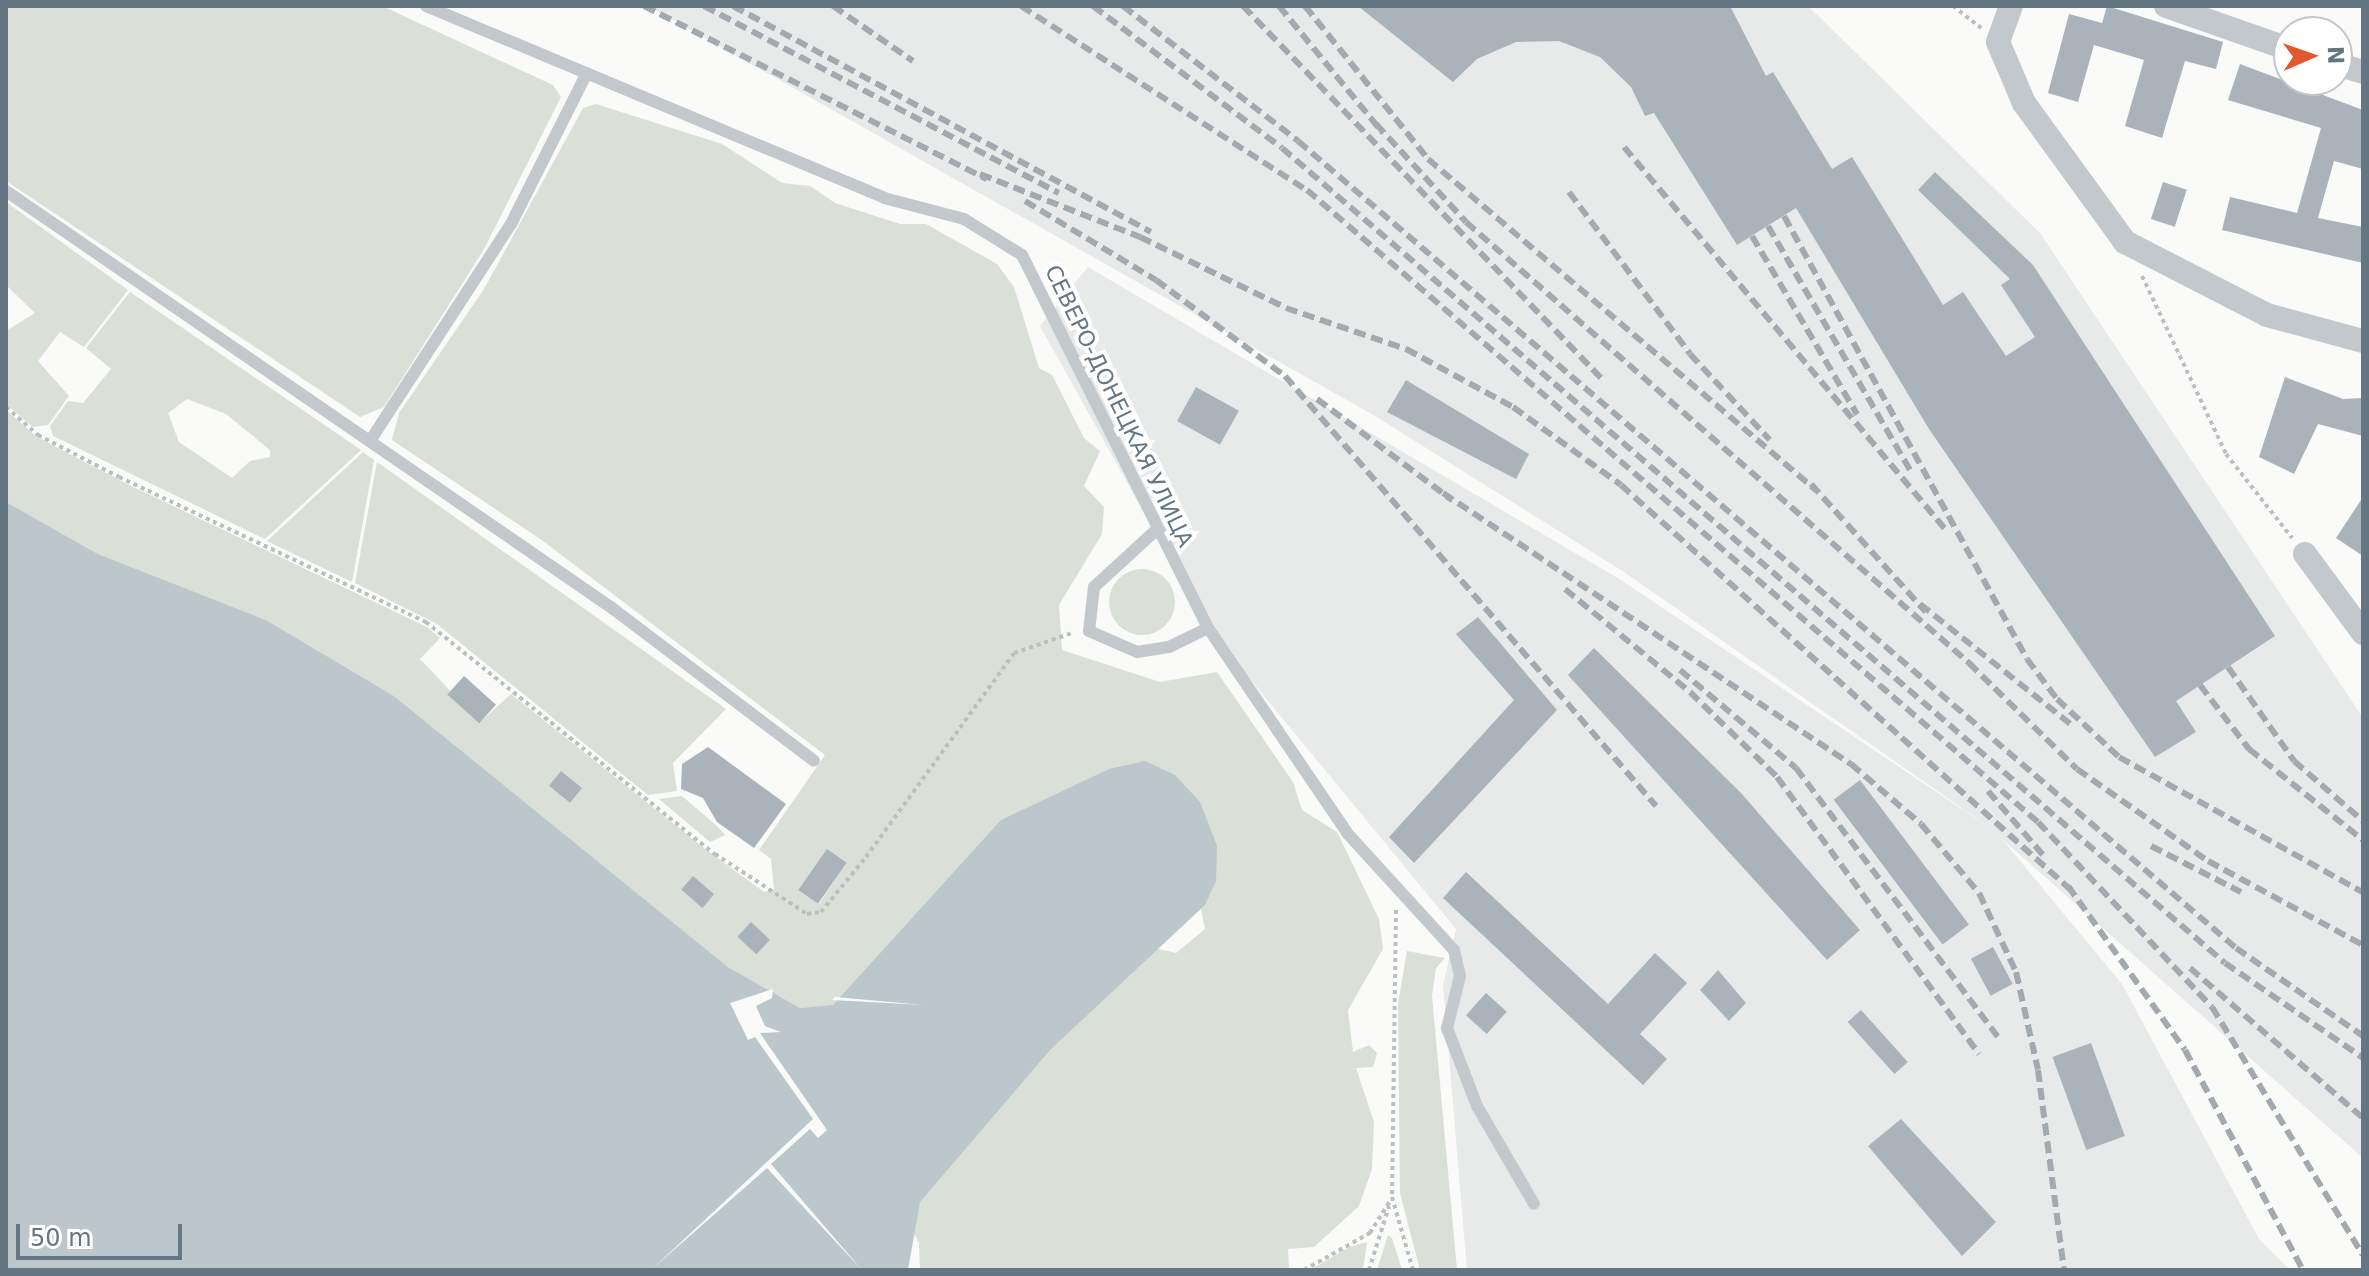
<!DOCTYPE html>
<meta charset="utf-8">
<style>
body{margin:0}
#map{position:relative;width:2369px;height:1276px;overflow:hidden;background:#fafaf8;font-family:"DejaVu Sans",sans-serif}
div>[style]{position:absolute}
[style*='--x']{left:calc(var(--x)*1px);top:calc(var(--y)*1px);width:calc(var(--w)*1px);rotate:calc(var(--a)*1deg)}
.built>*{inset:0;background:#e8e9e9}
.green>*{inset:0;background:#dadfd7}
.round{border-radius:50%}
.water>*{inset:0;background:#bbc7cb}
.pier>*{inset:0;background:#fafaf8}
.building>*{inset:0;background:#aab3b9;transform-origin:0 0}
.path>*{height:4px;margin-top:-2px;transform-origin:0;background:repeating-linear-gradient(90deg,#bbbfc2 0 4px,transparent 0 8px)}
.service>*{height:12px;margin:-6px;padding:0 6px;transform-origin:6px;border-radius:6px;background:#c3c8cc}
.minor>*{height:24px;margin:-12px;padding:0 12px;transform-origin:12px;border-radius:12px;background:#c3c8cc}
.rail>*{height:6px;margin-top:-3px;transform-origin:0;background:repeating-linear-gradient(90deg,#a2aab0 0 12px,transparent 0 18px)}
span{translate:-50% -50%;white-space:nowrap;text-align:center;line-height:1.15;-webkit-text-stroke:8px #fff;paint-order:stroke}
.street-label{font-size:22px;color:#657683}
.frame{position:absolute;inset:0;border:8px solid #657683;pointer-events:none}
.north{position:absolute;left:2273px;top:16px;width:80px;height:80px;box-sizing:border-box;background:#fff;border:2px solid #c1c8cd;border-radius:50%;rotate:88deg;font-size:22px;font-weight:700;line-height:32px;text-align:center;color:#657683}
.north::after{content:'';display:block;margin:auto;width:28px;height:36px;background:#e4572e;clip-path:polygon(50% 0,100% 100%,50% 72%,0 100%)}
.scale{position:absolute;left:16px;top:1224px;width:166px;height:36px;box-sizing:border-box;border:4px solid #657683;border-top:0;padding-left:10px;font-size:24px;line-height:28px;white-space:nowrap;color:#657683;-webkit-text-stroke:6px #fff;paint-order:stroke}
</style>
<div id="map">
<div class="built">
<div style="clip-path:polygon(648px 6px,1808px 6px,2040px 233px,2363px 718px,2363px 1158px,2002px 839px,2122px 984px,2259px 1239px,2290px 1270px,1467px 1270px,1443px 985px,1456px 929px,1208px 628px,1040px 326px,1088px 267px,1621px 580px,1996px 832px,1624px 572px,1375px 416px)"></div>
</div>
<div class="green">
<div style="clip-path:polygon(6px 6px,382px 6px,553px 85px,561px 97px,483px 251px,384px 407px,360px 417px,6px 181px)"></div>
<div style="clip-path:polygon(evenodd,596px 104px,722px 144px,782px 183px,810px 186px,835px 203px,900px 224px,926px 224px,997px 264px,1014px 287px,1039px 368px,1052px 375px,1084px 438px,1100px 451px,1084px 486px,1104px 507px,1102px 534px,1059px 605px,1062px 650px,1160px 682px,1217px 672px,1293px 782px,1302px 810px,1337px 832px,1379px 919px,1383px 949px,1348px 1010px,1353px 1052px,1369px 1045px,1377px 1053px,1373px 1067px,1356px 1068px,1374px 1122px,1372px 1169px,1359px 1206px,1314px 1247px,1288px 1249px,1289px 1270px,920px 1270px,919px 1243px,907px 1221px,919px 1185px,986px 1110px,1155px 948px,1176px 953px,1205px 929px,1198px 895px,899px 948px,832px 1006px,800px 1008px,728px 967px,394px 696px,266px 620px,98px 554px,6px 502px,6px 410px,37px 437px,127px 484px,427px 627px,440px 638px,420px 659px,480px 722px,511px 694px,709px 852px,764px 892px,774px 889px,771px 859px,759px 850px,825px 755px,543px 541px,392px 440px,399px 413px,484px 289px,583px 108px,596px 104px,846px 863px,819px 904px,800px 891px,846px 863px)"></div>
<div style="clip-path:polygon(6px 202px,128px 290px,84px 347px,60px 332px,38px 361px,69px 396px,48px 425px,33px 427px,6px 404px,6px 331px,35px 313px,6px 285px)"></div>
<div style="clip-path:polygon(evenodd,130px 292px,361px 450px,265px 539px,53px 436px,50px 426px,68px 401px,83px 403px,111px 369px,86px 348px,130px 292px,187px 399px,226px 414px,270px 450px,270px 457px,250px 461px,232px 478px,179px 442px,168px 413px,187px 399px)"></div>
<div style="clip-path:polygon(363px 452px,374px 460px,352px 582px,267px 541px)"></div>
<div style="clip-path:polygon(377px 462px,726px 709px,673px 763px,677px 791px,648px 795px,437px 624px,355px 583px)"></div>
<div class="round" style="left:1109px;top:569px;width:66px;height:66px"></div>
<div style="clip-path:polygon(682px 796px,717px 826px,725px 835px,710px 842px,659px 799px)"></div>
<div style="clip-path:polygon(1407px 951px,1445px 958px,1436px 968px,1432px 996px,1457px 1270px,1420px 1270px,1400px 1193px,1398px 1004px)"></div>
<div style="clip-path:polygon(1388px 1235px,1392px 1238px,1402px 1270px,1377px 1270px)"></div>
<div style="clip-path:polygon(1367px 1242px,1363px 1270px,1310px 1270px,1349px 1247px)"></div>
</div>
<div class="water">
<div style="clip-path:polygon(6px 502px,98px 554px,266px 620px,394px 696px,728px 967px,800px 1008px,833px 1005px,1001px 820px,1109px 769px,1145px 761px,1175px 775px,1200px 802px,1217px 846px,1216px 881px,1205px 905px,1050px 1050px,920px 1202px,908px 1270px,6px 1270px)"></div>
</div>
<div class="pier">
<div style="clip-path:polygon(773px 989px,772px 998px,756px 1006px,765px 1026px,781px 1032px,760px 1033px,827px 1130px,818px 1138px,810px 1129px,771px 1164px,862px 1270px,767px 1168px,651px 1270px,813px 1119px,755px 1037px,748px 1040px,730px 1003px)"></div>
<div style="clip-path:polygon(835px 997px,924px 1005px,832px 1000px)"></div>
</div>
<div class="building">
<div style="clip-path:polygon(1358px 6px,1730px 6px,1766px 76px,1773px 72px,1832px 169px,1852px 157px,1943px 305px,1963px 292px,2006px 356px,2035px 337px,2001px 285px,2010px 279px,1918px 190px,1935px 172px,2033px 265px,2275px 636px,2176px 701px,2196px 732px,2155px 757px,1929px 429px,1796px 208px,1737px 245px,1654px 113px,1645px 116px,1631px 87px,1600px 57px,1559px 41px,1516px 42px,1477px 59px,1453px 82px)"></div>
<div style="clip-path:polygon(2107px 6px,2223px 42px,2216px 69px,2185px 61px,2162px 138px,2125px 126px,2144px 60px,2094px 45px,2078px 102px,2048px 93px,2069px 14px,2102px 23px)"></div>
<div style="clip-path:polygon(2240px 64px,2363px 110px,2363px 169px,2334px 161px,2318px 218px,2363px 227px,2363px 263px,2222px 230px,2230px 197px,2297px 213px,2321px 128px,2228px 100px)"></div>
<div style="left:2163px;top:182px;width:25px;height:39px;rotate:18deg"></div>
<div style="clip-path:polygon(2285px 377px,2343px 399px,2363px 398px,2363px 436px,2318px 424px,2294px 474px,2259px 457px)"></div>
<div style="clip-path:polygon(1406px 380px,1529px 454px,1516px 479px,1387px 412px)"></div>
<div style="left:1196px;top:387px;width:49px;height:39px;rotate:29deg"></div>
<div style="clip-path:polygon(2363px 497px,2363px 556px,2336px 538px)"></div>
<div style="clip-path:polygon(1478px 617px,1557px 710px,1414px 863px,1389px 837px,1514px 700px,1456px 634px)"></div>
<div style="clip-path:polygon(1594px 648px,1741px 793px,1860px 930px,1827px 960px,1568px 675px)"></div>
<div style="left:464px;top:676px;width:43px;height:25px;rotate:42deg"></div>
<div style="clip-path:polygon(708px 747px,786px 804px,754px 848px,717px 822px,703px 798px,681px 789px,682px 764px)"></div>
<div style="left:561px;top:771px;width:27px;height:19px;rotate:39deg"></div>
<div style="left:1860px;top:780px;width:181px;height:33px;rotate:53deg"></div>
<div style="left:827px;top:849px;width:24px;height:50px;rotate:35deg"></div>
<div style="clip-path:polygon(1466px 872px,1608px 1004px,1655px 953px,1687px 983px,1640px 1034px,1667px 1059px,1643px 1085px,1443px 898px)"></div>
<div style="left:693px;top:876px;width:28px;height:18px;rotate:41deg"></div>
<div style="left:751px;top:922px;width:26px;height:20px;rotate:43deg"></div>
<div style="left:1993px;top:947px;width:42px;height:25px;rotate:62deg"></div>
<div style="clip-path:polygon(1718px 970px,1746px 1003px,1729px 1021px,1700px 990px)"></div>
<div style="left:1486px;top:993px;width:28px;height:30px;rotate:42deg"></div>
<div style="left:1861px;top:1010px;width:70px;height:18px;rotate:48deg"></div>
<div style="left:2091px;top:1043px;width:99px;height:41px;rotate:70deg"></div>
<div style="clip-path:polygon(1901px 1119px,1996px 1222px,1962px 1256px,1868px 1146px)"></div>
</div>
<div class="path">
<div style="--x:1953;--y:6;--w:36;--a:38"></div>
<div style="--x:2142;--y:276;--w:197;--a:64.7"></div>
<div style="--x:2226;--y:454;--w:107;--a:51.8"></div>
<div style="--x:6;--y:407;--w:43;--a:41.2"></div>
<div style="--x:38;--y:435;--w:91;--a:27.4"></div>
<div style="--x:119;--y:477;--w:340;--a:25.3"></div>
<div style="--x:426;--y:622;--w:371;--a:38.8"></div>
<div style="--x:715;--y:854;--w:110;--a:33.1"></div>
<div style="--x:807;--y:914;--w:14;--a:-8"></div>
<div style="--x:821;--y:912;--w:71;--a:-50.7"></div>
<div style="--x:866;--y:857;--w:252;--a:-54"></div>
<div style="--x:1014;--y:653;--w:61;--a:-19"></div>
<div style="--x:1396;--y:910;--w:287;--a:90.8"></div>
<div style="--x:1392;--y:1197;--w:76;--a:74"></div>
<div style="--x:1304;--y:1270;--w:76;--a:-29.3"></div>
<div style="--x:1370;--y:1233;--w:40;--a:-58"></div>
<div style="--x:1369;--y:1270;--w:67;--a:-72.6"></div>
</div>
<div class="service">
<div style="--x:426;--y:6;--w:497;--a:22.7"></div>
<div style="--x:884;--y:198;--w:83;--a:14.7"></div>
<div style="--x:964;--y:219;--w:68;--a:31.8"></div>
<div style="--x:1022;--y:255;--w:417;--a:63.5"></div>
<div style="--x:1208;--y:628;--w:249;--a:55.8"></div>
<div style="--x:1348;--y:834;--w:157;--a:47.6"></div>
<div style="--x:1454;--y:950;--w:27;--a:77"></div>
<div style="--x:1460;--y:976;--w:54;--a:104"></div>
<div style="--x:1447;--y:1028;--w:84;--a:69"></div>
<div style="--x:1477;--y:1106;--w:113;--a:59.8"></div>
<div style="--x:6;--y:191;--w:736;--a:34.53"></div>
<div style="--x:612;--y:608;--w:253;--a:37.1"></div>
<div style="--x:370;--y:441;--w:259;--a:-57"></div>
<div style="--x:511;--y:224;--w:169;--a:-63.3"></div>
<div style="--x:1154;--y:532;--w:81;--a:137.5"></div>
<div style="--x:1094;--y:587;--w:44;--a:96.5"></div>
<div style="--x:1089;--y:631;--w:52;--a:23.6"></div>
<div style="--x:1137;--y:652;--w:32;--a:-9"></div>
<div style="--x:1169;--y:647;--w:43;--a:-26"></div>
</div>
<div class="minor">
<div style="--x:2011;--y:6;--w:38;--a:110"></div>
<div style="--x:1998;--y:42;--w:66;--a:66.9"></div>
<div style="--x:2024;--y:103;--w:172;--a:54"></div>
<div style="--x:2125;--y:242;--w:160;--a:27.2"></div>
<div style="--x:2267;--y:315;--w:99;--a:15.2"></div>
<div style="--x:2166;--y:6;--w:130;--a:19.3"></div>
<div style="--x:2337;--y:64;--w:27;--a:17"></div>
<div style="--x:2305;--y:554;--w:98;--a:53.7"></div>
</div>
<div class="rail">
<div style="--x:644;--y:6;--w:384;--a:26.8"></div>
<div style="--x:704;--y:6;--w:401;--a:27.8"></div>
<div style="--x:733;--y:6;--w:475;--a:28.4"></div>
<div style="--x:833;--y:6;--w:97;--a:34.5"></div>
<div style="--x:1021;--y:6;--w:340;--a:32.8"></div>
<div style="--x:1307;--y:190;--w:966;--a:40.85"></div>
<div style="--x:2038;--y:822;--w:254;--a:46.8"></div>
<div style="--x:2212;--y:1007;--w:290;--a:58.7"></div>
<div style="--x:1093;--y:6;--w:236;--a:36.9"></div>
<div style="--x:1282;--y:148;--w:1246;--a:40.84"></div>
<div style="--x:2225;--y:963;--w:168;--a:34.5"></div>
<div style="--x:1123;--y:6;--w:221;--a:37.6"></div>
<div style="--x:1298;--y:141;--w:1237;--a:40.71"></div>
<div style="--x:2236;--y:948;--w:155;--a:34.7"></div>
<div style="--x:1243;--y:6;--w:522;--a:46.09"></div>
<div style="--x:1279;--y:6;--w:164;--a:50.7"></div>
<div style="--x:1305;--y:6;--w:196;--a:51.2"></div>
<div style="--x:1428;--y:159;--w:511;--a:40.48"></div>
<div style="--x:1376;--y:124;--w:133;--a:47.4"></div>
<div style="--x:1466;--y:222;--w:669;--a:41.24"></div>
<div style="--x:1969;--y:663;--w:151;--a:44.5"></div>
<div style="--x:2077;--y:769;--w:160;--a:35.1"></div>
<div style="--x:2208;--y:861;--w:176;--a:28.5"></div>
<div style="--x:1624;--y:147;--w:500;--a:49.95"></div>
<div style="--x:980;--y:174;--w:172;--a:21.5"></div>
<div style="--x:1140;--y:237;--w:162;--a:25.9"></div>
<div style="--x:1286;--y:308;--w:127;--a:18.9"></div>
<div style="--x:1406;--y:349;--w:122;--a:28.5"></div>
<div style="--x:1513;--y:407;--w:133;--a:35.8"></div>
<div style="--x:1621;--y:485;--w:608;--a:42"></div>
<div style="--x:1569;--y:192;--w:202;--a:53.2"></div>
<div style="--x:1690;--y:354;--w:117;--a:47.1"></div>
<div style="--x:1025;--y:201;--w:153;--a:31.1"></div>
<div style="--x:1156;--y:280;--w:161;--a:36.7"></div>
<div style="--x:1285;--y:376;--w:568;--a:49.21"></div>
<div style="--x:1784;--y:216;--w:505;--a:61.25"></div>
<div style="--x:2027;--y:659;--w:50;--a:53.1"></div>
<div style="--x:2057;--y:699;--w:85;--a:43.1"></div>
<div style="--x:2119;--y:757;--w:279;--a:29"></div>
<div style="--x:1768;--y:226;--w:285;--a:59.8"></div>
<div style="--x:1752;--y:236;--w:207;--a:59.5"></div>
<div style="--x:1317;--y:399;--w:169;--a:36.8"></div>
<div style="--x:1811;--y:484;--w:172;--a:48.1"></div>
<div style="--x:1443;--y:493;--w:490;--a:33.6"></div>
<div style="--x:1851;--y:764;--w:92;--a:40.6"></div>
<div style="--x:1921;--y:824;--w:90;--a:50"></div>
<div style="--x:1979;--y:893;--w:87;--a:64.9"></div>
<div style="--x:2016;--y:972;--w:100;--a:77.3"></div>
<div style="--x:2038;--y:1070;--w:202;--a:82.6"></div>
<div style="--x:1565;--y:589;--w:162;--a:39.5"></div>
<div style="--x:1690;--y:692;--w:122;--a:44.3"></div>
<div style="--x:1777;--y:777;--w:343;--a:53.9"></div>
<div style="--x:1920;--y:604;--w:196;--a:38.6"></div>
<div style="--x:2228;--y:667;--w:115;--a:54.9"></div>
<div style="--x:2294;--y:761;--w:91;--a:41"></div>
<div style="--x:1680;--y:670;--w:152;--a:40.2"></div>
<div style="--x:1796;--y:768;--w:338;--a:53.1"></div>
<div style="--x:2200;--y:685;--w:81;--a:52.6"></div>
<div style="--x:2249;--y:749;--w:146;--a:38.6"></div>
<div style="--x:1988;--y:791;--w:84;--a:49.3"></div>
<div style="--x:2151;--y:846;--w:101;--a:27.1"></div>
<div style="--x:2068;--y:886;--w:201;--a:54.5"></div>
<div style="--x:2185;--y:1050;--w:250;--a:61.8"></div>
<div style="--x:2190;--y:968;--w:229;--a:40.9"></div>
</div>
<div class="street-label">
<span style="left:1119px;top:406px;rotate:64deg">СЕВЕРО-ДОНЕЦКАЯ УЛИЦА</span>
</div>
<div class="frame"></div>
<div class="north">N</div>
<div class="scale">50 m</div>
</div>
